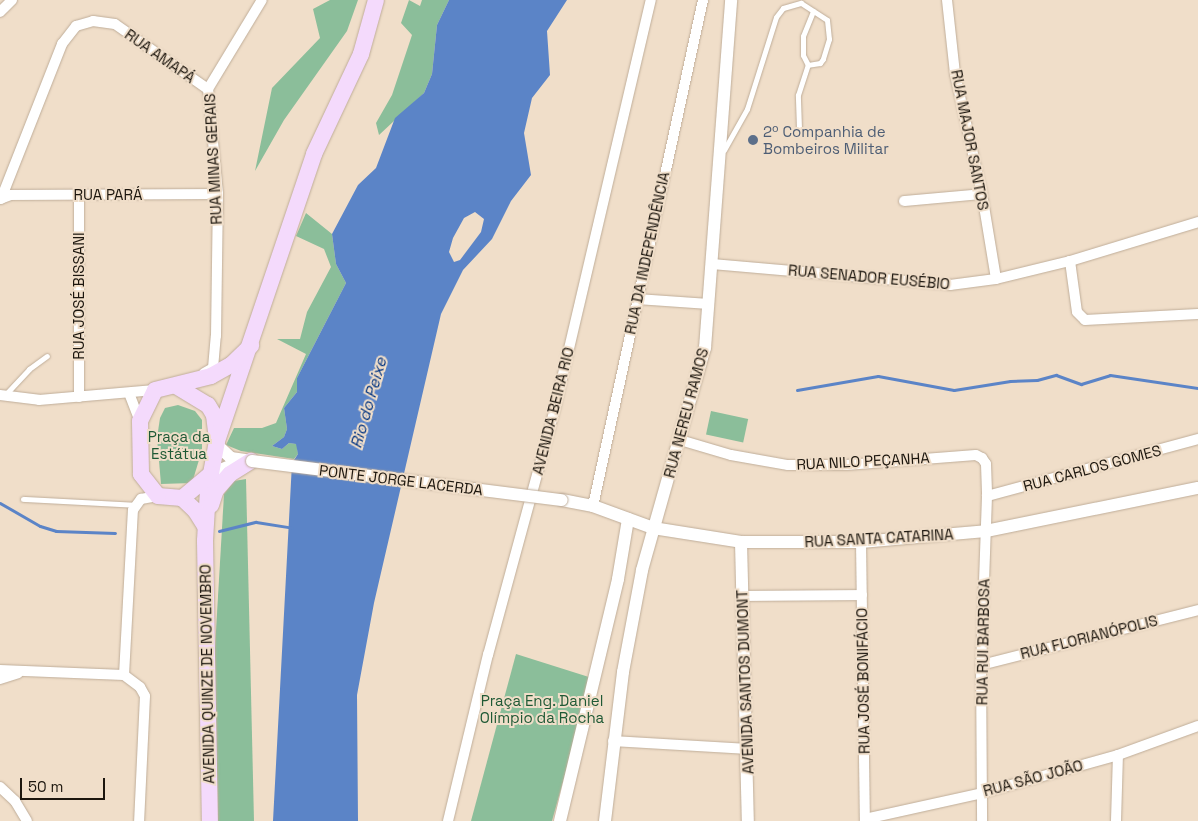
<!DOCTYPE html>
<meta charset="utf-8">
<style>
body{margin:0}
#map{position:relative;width:1198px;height:821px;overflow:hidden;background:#f0dec9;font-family:"Space Grotesk",sans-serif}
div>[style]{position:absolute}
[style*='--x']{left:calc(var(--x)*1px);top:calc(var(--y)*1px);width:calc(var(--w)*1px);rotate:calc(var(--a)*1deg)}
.green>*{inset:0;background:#8bbe9a;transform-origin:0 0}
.water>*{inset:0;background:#5b84c7}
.stream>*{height:3px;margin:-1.5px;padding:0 1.5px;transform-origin:1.5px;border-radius:1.5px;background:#5b84c7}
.roads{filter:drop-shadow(0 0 1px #bfad99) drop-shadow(0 0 1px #bfad99)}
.service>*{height:5px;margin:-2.5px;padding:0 2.5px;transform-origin:2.5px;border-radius:2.5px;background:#fff}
.minor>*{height:10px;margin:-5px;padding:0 5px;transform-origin:5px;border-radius:5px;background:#fff}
.tertiary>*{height:12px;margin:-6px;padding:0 6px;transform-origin:6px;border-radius:6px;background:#fff}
.primary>*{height:16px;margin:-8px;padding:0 8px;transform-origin:8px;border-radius:8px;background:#f4dafc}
.bridges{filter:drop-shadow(0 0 1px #bfad99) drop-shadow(0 0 1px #bfad99)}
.tertiary-bridge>*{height:12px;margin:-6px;padding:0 6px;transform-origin:6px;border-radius:6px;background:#fff}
.dots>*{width:14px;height:14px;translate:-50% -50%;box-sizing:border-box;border:2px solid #f0dec9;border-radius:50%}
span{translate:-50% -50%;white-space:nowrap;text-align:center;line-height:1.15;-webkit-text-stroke:4px #f0dec9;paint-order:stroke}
.street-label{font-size:15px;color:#1c160e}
.service-label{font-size:15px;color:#4e5e75}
.left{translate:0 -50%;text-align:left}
.park-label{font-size:15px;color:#1f5935}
.water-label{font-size:16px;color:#003381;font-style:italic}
.scale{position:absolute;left:20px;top:778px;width:85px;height:22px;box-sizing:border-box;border:2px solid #1c160e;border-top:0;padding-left:6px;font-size:15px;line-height:18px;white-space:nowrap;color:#1c160e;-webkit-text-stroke:4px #f0dec9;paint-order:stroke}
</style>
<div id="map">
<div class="green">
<div style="clip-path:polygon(330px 0,358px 0,347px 31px,284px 120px,255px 171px,272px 88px,320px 38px,313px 9px)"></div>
<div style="clip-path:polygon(409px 0,420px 6px,422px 0,449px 0,437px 25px,432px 74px,424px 93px,379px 135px,376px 123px,392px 95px,412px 35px,401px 23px)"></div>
<div style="clip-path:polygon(306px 213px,332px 234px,336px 264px,346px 283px,297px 378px,297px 392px,284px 408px,287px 429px,284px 437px,272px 446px,282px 449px,289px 443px,297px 444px,298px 454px,294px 459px,241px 451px,226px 445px,234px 428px,262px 428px,276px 423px,306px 354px,277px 339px,300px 339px,307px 312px,331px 267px,324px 249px,296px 236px)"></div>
<div style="clip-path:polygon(178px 405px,195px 411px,202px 420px,202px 450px,192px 483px,161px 484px,157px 438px,160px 418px,165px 408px)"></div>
<div style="left:711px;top:411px;width:38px;height:24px;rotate:12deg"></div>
<div style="clip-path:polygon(246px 479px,254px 821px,218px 821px,214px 665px,224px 494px,234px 481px)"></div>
<div style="clip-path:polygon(516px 654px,592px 678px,552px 821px,471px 821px)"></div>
</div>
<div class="water">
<div style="clip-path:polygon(evenodd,449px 0,567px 0,547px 31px,550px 75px,532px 98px,524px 133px,531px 175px,511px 201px,492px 239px,463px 270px,441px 314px,374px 603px,357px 695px,358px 821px,273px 821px,292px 463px,298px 454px,296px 444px,289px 443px,282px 449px,272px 446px,284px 437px,287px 429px,284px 408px,297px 392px,297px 378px,346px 283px,336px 264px,332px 234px,358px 185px,376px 168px,395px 118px,424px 93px,432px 74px,437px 25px,449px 0,475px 212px,484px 219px,481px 232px,460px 260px,454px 262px,449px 252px,453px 238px,464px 218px,475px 212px)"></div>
</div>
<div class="stream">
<div style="--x:797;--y:390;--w:82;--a:-9.8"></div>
<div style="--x:878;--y:376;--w:77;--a:10.4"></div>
<div style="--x:954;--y:390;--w:57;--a:-9.1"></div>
<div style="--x:1010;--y:381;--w:27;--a:-2"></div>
<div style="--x:1037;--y:380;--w:20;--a:-15"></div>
<div style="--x:1056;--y:375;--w:27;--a:20"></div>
<div style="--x:1081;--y:384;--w:30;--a:-17"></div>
<div style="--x:1110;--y:375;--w:89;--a:8.4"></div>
<div style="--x:0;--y:503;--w:46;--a:29.9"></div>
<div style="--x:40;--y:526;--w:17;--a:17"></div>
<div style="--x:56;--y:531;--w:59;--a:1.9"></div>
<div style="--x:219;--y:531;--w:38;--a:-14"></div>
<div style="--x:256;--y:522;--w:36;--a:9"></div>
</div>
<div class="roads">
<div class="service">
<div style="--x:799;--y:128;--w:33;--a:-92"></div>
<div style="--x:798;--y:95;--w:32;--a:-72"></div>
<div style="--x:724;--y:150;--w:47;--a:-60.7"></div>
<div style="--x:747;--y:109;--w:96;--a:-72.5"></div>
<div style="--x:776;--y:17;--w:11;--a:-52"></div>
<div style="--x:783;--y:8;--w:19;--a:-16"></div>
<div style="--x:801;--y:3;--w:31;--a:33"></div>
<div style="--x:827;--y:20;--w:19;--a:84"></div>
<div style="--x:829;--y:39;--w:21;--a:107"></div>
<div style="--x:823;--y:59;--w:5;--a:127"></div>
<div style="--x:820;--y:63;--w:12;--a:171"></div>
<div style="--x:808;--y:65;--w:11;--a:-117"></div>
<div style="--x:803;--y:55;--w:19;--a:-90"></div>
<div style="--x:803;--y:36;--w:27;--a:-68"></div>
<div style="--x:4;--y:396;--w:37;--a:-47"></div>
<div style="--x:29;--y:369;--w:22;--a:-36"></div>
<div style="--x:23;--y:499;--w:113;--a:3"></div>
</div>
<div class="minor">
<div style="--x:947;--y:0;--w:74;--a:83.8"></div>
<div style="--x:955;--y:74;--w:123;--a:77.3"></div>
<div style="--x:982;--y:194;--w:86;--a:80.6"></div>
<div style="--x:0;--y:12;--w:17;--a:-45"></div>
<div style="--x:79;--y:196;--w:201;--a:90"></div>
<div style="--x:0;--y:199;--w:12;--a:-20"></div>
<div style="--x:11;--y:195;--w:207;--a:-0.3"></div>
<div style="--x:1;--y:199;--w:167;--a:-68.5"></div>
<div style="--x:62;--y:44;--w:23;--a:-52"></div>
<div style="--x:76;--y:26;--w:18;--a:-16"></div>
<div style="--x:93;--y:21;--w:22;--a:8"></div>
<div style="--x:115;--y:24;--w:113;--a:35"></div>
<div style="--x:904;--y:201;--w:78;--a:-5.1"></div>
<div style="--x:1070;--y:261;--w:51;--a:82.2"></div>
<div style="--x:1077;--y:312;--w:11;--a:45"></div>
<div style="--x:1085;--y:320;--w:113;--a:-3"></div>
<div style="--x:712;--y:264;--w:239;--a:5"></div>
<div style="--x:950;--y:285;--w:46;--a:-7.4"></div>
<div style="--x:996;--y:279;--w:76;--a:-13.7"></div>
<div style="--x:1070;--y:261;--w:134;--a:-16.9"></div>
<div style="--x:637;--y:299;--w:72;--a:4"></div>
<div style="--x:204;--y:373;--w:10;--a:-29"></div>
<div style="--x:213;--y:368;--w:32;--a:-85"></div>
<div style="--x:216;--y:336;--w:142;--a:-89.2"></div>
<div style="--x:218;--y:194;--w:105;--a:-95.4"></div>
<div style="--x:208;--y:89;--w:104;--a:-58.8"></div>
<div style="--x:129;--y:393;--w:30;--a:69"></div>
<div style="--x:0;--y:395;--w:39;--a:7"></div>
<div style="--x:39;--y:400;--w:116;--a:-4.9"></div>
<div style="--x:680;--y:440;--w:53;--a:16.4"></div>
<div style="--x:731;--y:455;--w:58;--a:10"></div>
<div style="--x:788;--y:465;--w:58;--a:0"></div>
<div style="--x:846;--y:465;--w:130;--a:-4.4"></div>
<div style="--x:976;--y:455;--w:7;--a:27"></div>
<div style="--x:982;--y:458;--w:7;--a:56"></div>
<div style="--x:986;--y:464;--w:32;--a:88"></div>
<div style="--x:987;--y:496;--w:169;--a:92"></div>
<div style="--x:981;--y:665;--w:156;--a:89.6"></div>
<div style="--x:987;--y:496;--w:219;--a:-15.1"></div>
<div style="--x:593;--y:506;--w:518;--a:-77.74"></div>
<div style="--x:861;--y:542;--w:279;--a:89.2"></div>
<div style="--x:743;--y:596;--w:119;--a:-0.5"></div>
<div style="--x:981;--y:665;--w:224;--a:-14.2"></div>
<div style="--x:0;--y:670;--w:124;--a:2.3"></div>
<div style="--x:124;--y:675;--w:165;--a:-86.9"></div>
<div style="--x:133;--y:510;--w:14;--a:-54"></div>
<div style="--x:141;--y:499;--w:17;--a:-10"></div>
<div style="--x:124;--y:675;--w:20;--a:37"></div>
<div style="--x:140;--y:687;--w:10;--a:61"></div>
<div style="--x:145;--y:696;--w:125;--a:92.7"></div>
<div style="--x:0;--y:679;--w:19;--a:-18"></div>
<div style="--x:613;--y:741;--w:135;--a:3.4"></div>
<div style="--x:0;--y:787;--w:21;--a:43"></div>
<div style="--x:15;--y:801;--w:23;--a:59"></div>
<div style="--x:865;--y:819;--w:120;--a:-12.5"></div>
<div style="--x:982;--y:793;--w:141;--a:-15.6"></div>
<div style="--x:1118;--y:755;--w:85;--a:-19.9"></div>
<div style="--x:448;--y:821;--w:171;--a:-76.5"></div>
<div style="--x:488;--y:655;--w:260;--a:-74.8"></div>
<div style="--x:556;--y:404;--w:415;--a:-76.8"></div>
<div style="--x:1116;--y:821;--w:66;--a:-88.3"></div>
</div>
<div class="tertiary">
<div style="--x:217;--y:445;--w:19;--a:43"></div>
<div style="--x:231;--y:458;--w:21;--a:8"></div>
<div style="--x:211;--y:474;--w:33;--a:-23"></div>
<div style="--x:562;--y:500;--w:32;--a:11"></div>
<div style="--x:593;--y:506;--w:64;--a:20.1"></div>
<div style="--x:653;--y:528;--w:89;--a:9"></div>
<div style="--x:741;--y:542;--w:120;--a:0"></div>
<div style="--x:861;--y:542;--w:125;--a:-5"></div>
<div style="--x:986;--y:531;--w:216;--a:-11.5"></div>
<div style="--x:741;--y:542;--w:279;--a:88.6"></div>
<div style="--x:560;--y:821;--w:249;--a:-76.5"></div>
<div style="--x:618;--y:579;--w:61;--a:-80.5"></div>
<div style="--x:605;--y:821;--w:150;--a:-83.1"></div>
<div style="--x:623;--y:672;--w:104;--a:-79.4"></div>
<div style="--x:642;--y:570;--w:231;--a:-74.2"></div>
<div style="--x:705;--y:348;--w:349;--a:-85.7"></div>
</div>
<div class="primary">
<div style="--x:176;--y:386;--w:37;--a:31"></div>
<div style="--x:208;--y:405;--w:12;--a:59"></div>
<div style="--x:214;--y:415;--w:26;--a:83"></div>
<div style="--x:217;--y:441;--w:50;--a:100.4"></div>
<div style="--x:208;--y:490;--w:51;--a:93.4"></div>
<div style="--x:205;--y:541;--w:280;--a:89"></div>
<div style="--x:217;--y:441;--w:303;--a:-71.3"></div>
<div style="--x:314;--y:154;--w:110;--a:-64.8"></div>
<div style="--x:361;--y:54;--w:56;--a:-74.5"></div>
<div style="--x:211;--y:474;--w:38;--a:140"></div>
<div style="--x:182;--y:498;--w:24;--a:-175"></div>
<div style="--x:158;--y:496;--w:28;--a:-128"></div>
<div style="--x:141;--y:474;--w:53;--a:-91.1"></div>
<div style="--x:140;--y:421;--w:34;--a:-64"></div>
<div style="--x:155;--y:390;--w:58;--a:-14"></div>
<div style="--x:211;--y:376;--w:23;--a:-29"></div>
<div style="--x:231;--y:365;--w:28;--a:-44"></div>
<div style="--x:182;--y:498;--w:18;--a:43"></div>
<div style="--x:195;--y:510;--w:19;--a:58"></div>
<div style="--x:211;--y:505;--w:16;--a:-72"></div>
<div style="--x:216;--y:490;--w:21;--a:-49"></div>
<div style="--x:230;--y:474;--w:25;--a:-32"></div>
</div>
</div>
<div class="bridges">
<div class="tertiary-bridge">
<div style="--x:252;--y:461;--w:312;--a:7.2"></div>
</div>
</div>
<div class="dots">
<div style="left:753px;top:140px;background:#5c6f8a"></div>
</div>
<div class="street-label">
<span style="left:160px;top:56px;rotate:35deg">RUA AMAPÁ</span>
<span style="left:970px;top:140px;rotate:79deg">RUA MAJOR SANTOS</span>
<span style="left:213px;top:159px;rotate:-93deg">RUA MINAS GERAIS</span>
<span style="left:108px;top:195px">RUA PARÁ</span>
<span style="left:647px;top:253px;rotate:-78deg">RUA DA INDEPENDÊNCIA</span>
<span style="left:869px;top:277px;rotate:5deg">RUA SENADOR EUSÉBIO</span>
<span style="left:79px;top:296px;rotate:-90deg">RUA JOSÉ BISSANI</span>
<span style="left:553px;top:411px;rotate:-76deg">AVENIDA BEIRA RIO</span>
<span style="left:686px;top:413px;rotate:-75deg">RUA NEREU RAMOS</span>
<span style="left:863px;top:461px;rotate:-3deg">RUA NILO PEÇANHA</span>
<span style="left:1092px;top:468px;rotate:-15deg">RUA CARLOS GOMES</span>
<span style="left:401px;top:480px;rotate:7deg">PONTE JORGE LACERDA</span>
<span style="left:879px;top:538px;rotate:-3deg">RUA SANTA CATARINA</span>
<span style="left:1089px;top:637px;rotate:-14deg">RUA FLORIANÓPOLIS</span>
<span style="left:983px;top:642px;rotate:-89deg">RUA RUI BARBOSA</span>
<span style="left:207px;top:674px;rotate:-91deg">AVENIDA QUINZE DE NOVEMBRO</span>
<span style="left:863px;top:681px;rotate:-91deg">RUA JOSÉ BONIFÁCIO</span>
<span style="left:745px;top:682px;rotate:-92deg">AVENIDA SANTOS DUMONT</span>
<span style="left:1033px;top:778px;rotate:-15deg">RUA SÃO JOÃO</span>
</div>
<div class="service-label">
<span class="left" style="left:763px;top:140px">2º Companhia de<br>Bombeiros Militar</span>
</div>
<div class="park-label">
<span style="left:179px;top:445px">Praça da<br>Estátua</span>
<span style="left:542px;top:709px">Praça Eng. Daniel<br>Olímpio da Rocha</span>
</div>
<div class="water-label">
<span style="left:369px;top:403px;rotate:-74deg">Rio do Peixe</span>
</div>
<div class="scale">50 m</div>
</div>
